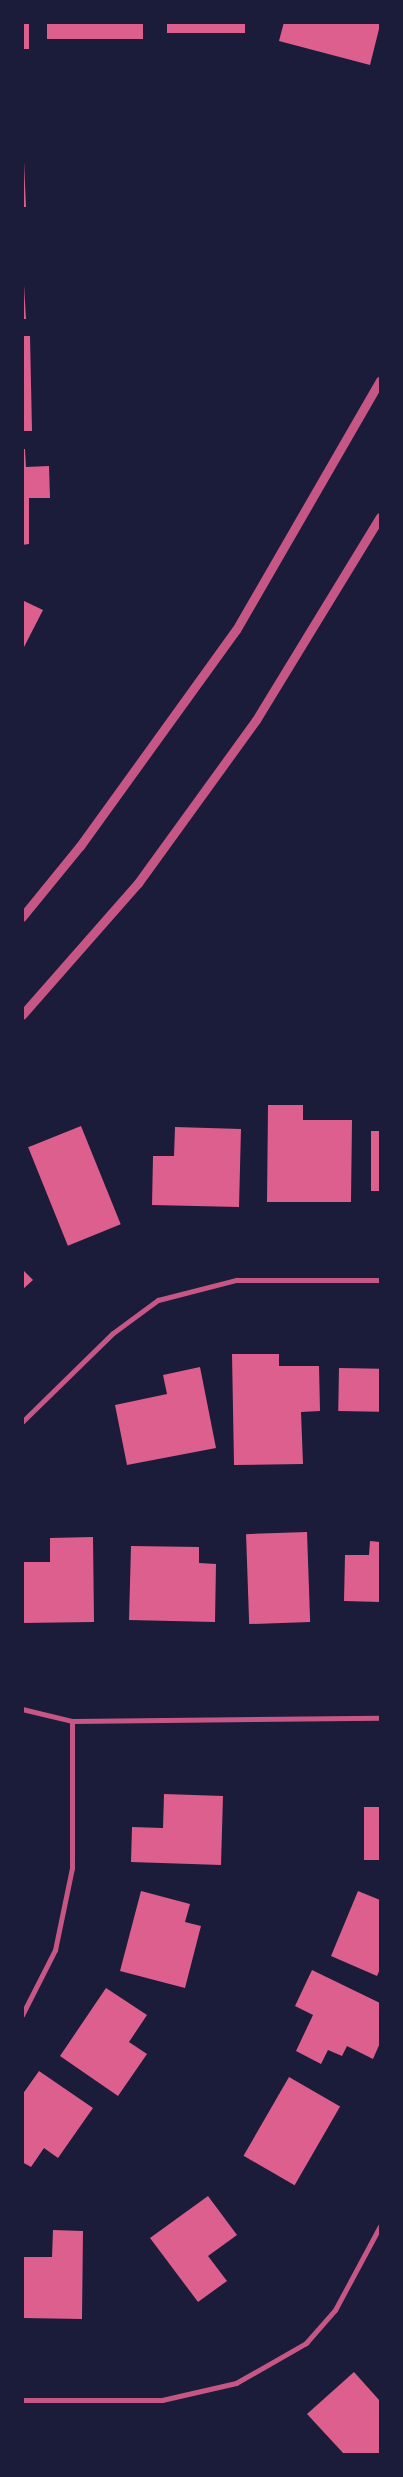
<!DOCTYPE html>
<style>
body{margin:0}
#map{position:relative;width:403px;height:2477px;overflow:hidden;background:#1b1b3a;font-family:Jost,sans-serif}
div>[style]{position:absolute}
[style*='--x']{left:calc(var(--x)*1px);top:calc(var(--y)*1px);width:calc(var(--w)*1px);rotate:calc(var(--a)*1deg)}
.building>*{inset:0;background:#dd5f8e;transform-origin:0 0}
.minor>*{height:5px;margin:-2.5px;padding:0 2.5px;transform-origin:2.5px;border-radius:2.5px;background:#c65784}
.tertiary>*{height:9px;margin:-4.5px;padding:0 4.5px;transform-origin:4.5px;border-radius:4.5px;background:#c65784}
span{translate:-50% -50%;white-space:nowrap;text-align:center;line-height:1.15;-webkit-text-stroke:4px #1b1b3a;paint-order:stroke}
.frame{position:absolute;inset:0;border:24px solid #1b1b3a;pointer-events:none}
</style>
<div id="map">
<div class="building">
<div style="left:22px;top:22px;width:7px;height:27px"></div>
<div style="left:47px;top:22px;width:96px;height:17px"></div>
<div style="left:167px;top:22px;width:78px;height:11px"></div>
<div style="clip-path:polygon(284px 22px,380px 22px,380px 25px,370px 65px,279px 41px)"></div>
<div style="clip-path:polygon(22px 116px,26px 207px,22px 207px)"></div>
<div style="clip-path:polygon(22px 251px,26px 319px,22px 319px)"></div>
<div style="clip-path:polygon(22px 336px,30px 336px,32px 431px,22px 431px)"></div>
<div style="clip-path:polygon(22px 449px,25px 449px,26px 467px,49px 466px,50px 498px,29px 498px,29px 544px,22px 545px)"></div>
<div style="clip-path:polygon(22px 600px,43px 610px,22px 651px)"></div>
<div style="clip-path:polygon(268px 1105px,303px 1105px,303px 1120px,352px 1120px,351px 1202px,267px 1202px)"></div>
<div style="left:81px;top:1126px;width:106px;height:57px;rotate:68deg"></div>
<div style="clip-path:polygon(175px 1127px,241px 1129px,239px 1207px,152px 1205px,153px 1156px,174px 1156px)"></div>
<div style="left:371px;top:1131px;width:9px;height:60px"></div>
<div style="clip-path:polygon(22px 1269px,33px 1280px,22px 1290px)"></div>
<div style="clip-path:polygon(232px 1354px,279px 1354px,279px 1366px,319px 1366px,320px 1411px,301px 1412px,303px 1464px,234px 1465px)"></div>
<div style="clip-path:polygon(200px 1367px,216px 1448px,127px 1465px,115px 1405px,167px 1394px,163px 1375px)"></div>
<div style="left:339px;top:1368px;width:41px;height:43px;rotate:1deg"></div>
<div style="left:307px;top:1532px;width:90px;height:61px;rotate:88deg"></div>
<div style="clip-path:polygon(93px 1537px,94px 1622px,22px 1623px,22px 1562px,50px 1562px,50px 1538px)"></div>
<div style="clip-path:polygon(370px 1541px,380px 1542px,380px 1602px,344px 1601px,345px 1555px,369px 1555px)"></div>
<div style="clip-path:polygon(131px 1546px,199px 1547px,199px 1563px,216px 1564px,215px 1622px,129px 1620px)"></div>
<div style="clip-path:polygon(164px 1794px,223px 1796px,221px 1865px,131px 1862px,132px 1827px,163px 1828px)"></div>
<div style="left:364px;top:1807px;width:16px;height:53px"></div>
<div style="clip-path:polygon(141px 1891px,190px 1904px,185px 1922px,201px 1926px,185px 1988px,120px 1971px)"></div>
<div style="clip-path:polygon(358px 1891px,380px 1900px,380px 1969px,377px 1976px,331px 1956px)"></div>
<div style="clip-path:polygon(312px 1970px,380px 2003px,380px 2043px,373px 2059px,347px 2046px,342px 2056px,328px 2050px,321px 2064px,296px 2051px,313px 2015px,295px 2006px)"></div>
<div style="clip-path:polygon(106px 1988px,147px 2015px,129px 2042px,147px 2054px,118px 2096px,60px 2056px)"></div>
<div style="clip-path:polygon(39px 2071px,93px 2108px,58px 2158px,44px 2148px,31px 2167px,22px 2162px,22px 2095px)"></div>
<div style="left:289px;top:2077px;width:59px;height:91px;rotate:30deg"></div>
<div style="clip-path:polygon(208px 2196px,237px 2235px,208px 2256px,227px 2281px,198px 2302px,150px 2238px)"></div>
<div style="clip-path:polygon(53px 2230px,83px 2231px,82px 2319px,22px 2318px,22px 2257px,52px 2257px)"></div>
<div style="clip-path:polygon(354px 2372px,380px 2401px,380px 2454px,344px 2454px,307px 2414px)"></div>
</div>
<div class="minor">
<div style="--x:22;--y:1422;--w:127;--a:-44.4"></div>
<div style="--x:113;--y:1333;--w:56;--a:-36.3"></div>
<div style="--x:158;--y:1300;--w:81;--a:-14.4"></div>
<div style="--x:236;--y:1280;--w:144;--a:0"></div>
<div style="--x:22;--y:1709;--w:51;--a:13.5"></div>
<div style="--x:72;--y:1721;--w:308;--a:-0.6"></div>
<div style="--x:22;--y:2015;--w:73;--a:-63.1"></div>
<div style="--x:55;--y:1950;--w:84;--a:-78.3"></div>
<div style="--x:72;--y:1868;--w:147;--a:-90"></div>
<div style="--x:22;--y:2400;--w:140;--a:0"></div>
<div style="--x:162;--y:2400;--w:76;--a:-12.9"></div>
<div style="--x:236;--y:2383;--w:81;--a:-29.7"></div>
<div style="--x:306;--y:2343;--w:44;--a:-48.7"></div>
<div style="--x:335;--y:2310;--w:95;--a:-61.8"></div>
</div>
<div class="tertiary">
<div style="--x:22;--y:917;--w:92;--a:-50.8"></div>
<div style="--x:80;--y:846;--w:266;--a:-54.2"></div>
<div style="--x:236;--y:630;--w:288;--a:-60"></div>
<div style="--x:22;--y:1015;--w:176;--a:-48.7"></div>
<div style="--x:138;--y:883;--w:201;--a:-54.1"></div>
<div style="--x:256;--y:720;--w:238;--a:-58.6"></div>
</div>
<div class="frame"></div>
</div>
